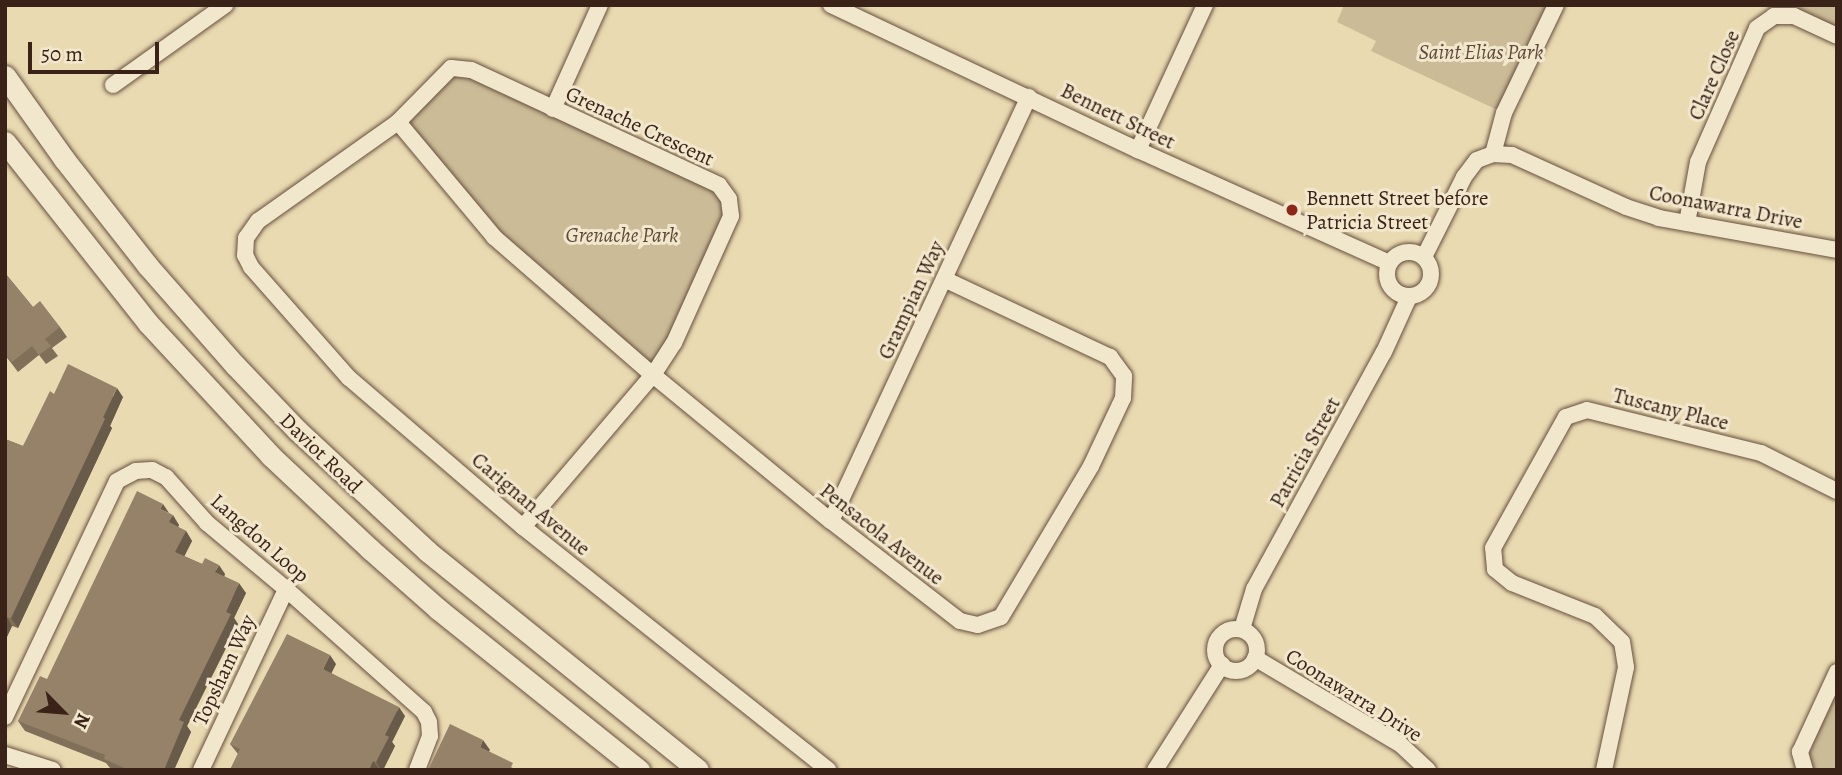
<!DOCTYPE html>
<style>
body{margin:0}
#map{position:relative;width:1842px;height:775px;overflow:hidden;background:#eadab1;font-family:Alegreya,serif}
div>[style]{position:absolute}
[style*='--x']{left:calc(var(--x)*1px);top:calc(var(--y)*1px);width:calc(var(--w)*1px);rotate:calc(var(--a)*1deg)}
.green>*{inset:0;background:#ccbb97}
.roads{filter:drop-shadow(0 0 2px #66503e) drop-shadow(0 0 2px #66503e)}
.street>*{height:16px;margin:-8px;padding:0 8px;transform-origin:8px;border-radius:8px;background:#f1e7cc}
.street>.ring{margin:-8px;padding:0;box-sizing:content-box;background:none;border:16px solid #f1e7cc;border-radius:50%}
.secondary>*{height:21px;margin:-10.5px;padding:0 10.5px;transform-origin:10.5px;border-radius:10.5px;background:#f1e7cc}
.wall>*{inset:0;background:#817059}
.shaded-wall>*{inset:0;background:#695b49}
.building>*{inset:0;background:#968268}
.dots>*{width:19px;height:19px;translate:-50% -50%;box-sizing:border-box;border:4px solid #f1e7cc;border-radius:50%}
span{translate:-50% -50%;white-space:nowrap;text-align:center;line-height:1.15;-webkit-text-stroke:6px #f1e7cc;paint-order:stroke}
.park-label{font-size:21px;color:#5e4838;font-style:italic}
.street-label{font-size:21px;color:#3a2218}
.poi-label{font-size:21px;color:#3a2218}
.left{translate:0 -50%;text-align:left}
.frame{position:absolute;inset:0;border:7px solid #3a2218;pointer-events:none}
.north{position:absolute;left:28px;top:677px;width:70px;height:70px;-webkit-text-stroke:5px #f1e7cc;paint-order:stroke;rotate:115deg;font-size:19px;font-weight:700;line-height:28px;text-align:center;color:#3a2218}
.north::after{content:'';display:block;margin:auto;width:24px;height:32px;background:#3a2218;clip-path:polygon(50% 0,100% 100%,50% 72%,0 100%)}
.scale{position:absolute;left:28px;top:42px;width:131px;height:32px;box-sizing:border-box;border:4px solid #3a2218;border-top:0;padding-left:9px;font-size:21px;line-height:24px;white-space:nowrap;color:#3a2218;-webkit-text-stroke:5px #f1e7cc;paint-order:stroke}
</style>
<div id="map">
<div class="green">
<div style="clip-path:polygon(1344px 5px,1556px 5px,1504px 113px,1371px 51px,1376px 41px,1337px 22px)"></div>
<div style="clip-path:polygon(1762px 5px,1837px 5px,1837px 39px)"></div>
<div style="clip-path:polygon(451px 68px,719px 185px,731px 216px,653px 375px,494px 237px,398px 122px)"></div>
<div style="clip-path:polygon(1837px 675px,1837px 770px,1805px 770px,1803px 749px)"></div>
</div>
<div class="roads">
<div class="street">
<div style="--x:831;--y:5;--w:340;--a:25.3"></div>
<div style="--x:1138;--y:150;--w:275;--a:24.2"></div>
<div style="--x:113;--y:85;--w:138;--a:-35.5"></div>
<div style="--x:553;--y:109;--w:114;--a:-65.7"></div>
<div style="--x:398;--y:122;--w:150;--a:50.1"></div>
<div style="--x:494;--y:237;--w:211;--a:41"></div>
<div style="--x:653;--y:375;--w:230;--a:39.4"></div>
<div style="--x:831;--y:521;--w:163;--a:37.8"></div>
<div style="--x:960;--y:621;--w:18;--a:13"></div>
<div style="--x:978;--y:625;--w:24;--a:-19"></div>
<div style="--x:1001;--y:617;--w:176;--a:-59.2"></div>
<div style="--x:1091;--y:466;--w:75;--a:-64.8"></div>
<div style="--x:1123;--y:398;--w:22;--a:-87"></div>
<div style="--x:1124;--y:376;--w:24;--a:-126"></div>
<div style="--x:1110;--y:357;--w:183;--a:-154.8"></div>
<div style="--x:1138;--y:150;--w:160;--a:-65.2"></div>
<div style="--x:1493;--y:154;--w:42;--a:-75"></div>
<div style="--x:1504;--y:113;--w:120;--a:-64.3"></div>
<div style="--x:1687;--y:223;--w:62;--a:-79.8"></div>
<div style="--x:1698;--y:162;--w:146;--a:-66.2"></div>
<div style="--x:1757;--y:28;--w:21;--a:-35"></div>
<div style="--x:1774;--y:16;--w:20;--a:0"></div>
<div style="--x:1794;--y:16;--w:47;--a:24.9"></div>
<div class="ring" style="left:1387px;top:252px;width:28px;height:28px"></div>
<div style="--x:1424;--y:257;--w:89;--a:-63.4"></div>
<div style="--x:1464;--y:177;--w:21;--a:-53"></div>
<div style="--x:1477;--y:160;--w:17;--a:-21"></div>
<div style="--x:1493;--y:154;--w:19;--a:3"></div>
<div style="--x:1512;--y:155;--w:125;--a:24.5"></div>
<div style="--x:1626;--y:207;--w:35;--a:18"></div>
<div style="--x:1659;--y:218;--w:181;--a:10.2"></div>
<div style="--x:831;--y:521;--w:468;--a:-65"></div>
<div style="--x:523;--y:527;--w:200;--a:-49.5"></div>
<div style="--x:653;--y:375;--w:38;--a:-57"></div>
<div style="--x:674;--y:343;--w:139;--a:-65.8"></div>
<div style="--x:731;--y:216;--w:17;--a:-97"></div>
<div style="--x:729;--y:199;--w:17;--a:-126"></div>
<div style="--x:719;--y:185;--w:273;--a:-155.1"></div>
<div style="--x:471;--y:70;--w:20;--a:-174"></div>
<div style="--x:451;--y:68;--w:76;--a:134.5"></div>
<div style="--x:398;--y:122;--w:171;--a:144.7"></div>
<div style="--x:258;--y:221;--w:21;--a:125"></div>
<div style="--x:246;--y:238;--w:17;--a:93"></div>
<div style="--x:245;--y:255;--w:13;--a:63"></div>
<div style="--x:251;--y:267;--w:148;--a:48.6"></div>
<div style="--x:349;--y:378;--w:229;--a:40.6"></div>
<div style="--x:523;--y:527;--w:390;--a:38.5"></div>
<div style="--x:1242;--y:629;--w:42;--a:-73.3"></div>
<div style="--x:1254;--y:589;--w:270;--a:-61.3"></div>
<div style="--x:1384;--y:352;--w:60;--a:-65.6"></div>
<div class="ring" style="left:1215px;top:629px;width:26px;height:26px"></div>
<div style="--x:1255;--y:658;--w:169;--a:30.7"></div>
<div style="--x:1400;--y:744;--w:38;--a:43"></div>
<div style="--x:5;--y:717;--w:261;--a:-64.6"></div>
<div style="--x:117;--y:481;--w:21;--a:-28"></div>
<div style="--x:136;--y:471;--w:16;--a:-4"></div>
<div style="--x:152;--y:470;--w:16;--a:27"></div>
<div style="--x:166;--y:477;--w:62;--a:48.3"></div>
<div style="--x:207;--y:523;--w:103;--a:39.9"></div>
<div style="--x:286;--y:589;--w:185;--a:41.7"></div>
<div style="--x:424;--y:712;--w:11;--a:63"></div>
<div style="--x:429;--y:722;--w:14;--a:86"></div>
<div style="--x:430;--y:736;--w:36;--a:111"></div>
<div style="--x:5;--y:755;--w:50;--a:17.4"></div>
<div style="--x:201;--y:770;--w:200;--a:-64.8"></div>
<div style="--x:1155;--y:770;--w:125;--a:-57.5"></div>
<div style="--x:1604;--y:770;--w:105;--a:-77.9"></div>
<div style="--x:1626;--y:667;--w:25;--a:-99"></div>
<div style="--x:1622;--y:642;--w:37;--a:-136"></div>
<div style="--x:1595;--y:616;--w:89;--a:-158.3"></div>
<div style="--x:1512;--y:583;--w:22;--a:-141"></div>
<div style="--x:1495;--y:569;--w:21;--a:-95"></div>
<div style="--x:1493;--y:548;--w:150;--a:-60.9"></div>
<div style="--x:1566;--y:417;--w:22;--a:-18"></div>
<div style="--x:1587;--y:410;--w:179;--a:13.9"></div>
<div style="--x:1761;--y:453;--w:85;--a:26.6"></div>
<div style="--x:1805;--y:770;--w:19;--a:-106"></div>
<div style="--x:1800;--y:752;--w:88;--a:-65.2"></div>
</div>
<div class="secondary">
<div style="--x:5;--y:76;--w:102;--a:54.6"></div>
<div style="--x:64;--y:159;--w:135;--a:51.9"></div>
<div style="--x:147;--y:265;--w:133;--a:48.7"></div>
<div style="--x:235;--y:365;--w:90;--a:46.4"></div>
<div style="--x:297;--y:430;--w:178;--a:42.9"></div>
<div style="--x:427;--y:551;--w:348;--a:38.9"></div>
<div style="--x:5;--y:142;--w:231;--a:51.7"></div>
<div style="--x:148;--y:323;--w:181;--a:47.2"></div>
<div style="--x:271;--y:456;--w:136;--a:43.2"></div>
<div style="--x:370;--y:549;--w:91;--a:41.4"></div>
<div style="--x:438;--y:609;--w:258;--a:38.7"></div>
</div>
</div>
<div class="wall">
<div style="clip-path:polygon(5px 273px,33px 307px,60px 327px,67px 337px,52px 348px,58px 356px,46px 364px,39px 355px,18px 372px,5px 355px)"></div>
<div style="clip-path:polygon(54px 394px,123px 397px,110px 426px,112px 428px,18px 628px,12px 626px,5px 641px,5px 439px,23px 446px)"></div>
<div style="clip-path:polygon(169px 513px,179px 525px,178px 527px,186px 531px,192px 541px,184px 556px,225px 574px,224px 576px,246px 593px,234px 618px,238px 624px,187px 726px,191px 732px,174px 770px,114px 770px,110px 768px,106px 763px,25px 731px,18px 721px)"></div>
<div style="clip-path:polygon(336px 664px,331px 673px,405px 716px,392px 742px,395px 746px,383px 770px,230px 770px,238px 754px,230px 744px)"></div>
</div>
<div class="shaded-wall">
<div style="clip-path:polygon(117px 388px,123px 397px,110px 426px,112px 428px,18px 628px,11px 618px)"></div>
<div style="clip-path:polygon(163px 504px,169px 513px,160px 509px)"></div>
<div style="clip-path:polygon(173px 515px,179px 525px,175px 532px,169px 522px)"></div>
<div style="clip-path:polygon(186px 531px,192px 541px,182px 561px,175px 552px)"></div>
<div style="clip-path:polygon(219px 565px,225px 574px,222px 582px,215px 572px)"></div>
<div style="clip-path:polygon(239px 583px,246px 593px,234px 618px,238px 624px,187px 726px,191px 732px,174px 770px,164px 770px,179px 720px,226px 612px)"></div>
<div style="clip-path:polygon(6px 616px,12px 626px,5px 641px)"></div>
<div style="clip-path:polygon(330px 655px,336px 664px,329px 678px,323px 669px)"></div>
<div style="clip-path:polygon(399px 707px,405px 716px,392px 742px,395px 746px,383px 770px,381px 770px,376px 762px,385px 735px)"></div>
<div style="clip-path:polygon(483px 740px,490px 750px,486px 756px,480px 747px)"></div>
<div style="clip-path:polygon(373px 761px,379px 769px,369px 770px)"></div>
</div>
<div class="building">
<div style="clip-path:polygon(5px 273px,33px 307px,40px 301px,60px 327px,45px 339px,51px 346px,39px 355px,32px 346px,12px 362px,5px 354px)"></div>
<div style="clip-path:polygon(68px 364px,117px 388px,103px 417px,105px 419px,11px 618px,5px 617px,5px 439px,23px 446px,50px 391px,54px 394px)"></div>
<div style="clip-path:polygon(137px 491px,163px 504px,160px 509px,173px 515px,169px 522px,186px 531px,175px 552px,202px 564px,205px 558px,219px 565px,215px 572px,239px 583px,226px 612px,231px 614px,179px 720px,184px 722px,164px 770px,129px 770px,104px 759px,105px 755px,18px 721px,40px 676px,47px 679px)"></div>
<div style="clip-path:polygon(287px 634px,330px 655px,323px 669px,399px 707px,385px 735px,389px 737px,376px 762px,373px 761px,369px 770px,230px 770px,240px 749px,230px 744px)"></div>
<div style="clip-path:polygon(450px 724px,483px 740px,480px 747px,513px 763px,511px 767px,516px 770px,428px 770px)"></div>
</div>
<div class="dots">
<div style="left:1292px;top:210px;background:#8f2418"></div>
</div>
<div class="park-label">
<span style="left:1481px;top:52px">Saint Elias Park</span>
<span style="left:622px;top:235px">Grenache Park</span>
</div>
<div class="street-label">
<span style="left:1714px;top:75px;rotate:-66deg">Clare Close</span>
<span style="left:1118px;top:116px;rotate:26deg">Bennett Street</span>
<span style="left:640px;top:126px;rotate:25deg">Grenache Crescent</span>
<span style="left:1726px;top:207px;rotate:11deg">Coonawarra Drive</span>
<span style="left:911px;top:300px;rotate:-65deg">Grampian Way</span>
<span style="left:1671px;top:409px;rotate:14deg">Tuscany Place</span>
<span style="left:1305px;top:452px;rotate:-61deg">Patricia Street</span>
<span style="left:321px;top:453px;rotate:44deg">Daviot Road</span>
<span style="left:531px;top:504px;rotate:40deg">Carignan Avenue</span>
<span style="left:882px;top:534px;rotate:38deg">Pensacola Avenue</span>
<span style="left:260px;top:538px;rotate:41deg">Langdon Loop</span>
<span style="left:224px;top:670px;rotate:-65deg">Topsham Way</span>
<span style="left:1354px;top:695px;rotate:32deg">Coonawarra Drive</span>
</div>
<div class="poi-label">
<span class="left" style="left:1306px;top:210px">Bennett Street before<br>Patricia Street</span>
</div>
<div class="frame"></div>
<div class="north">N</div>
<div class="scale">50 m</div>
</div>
